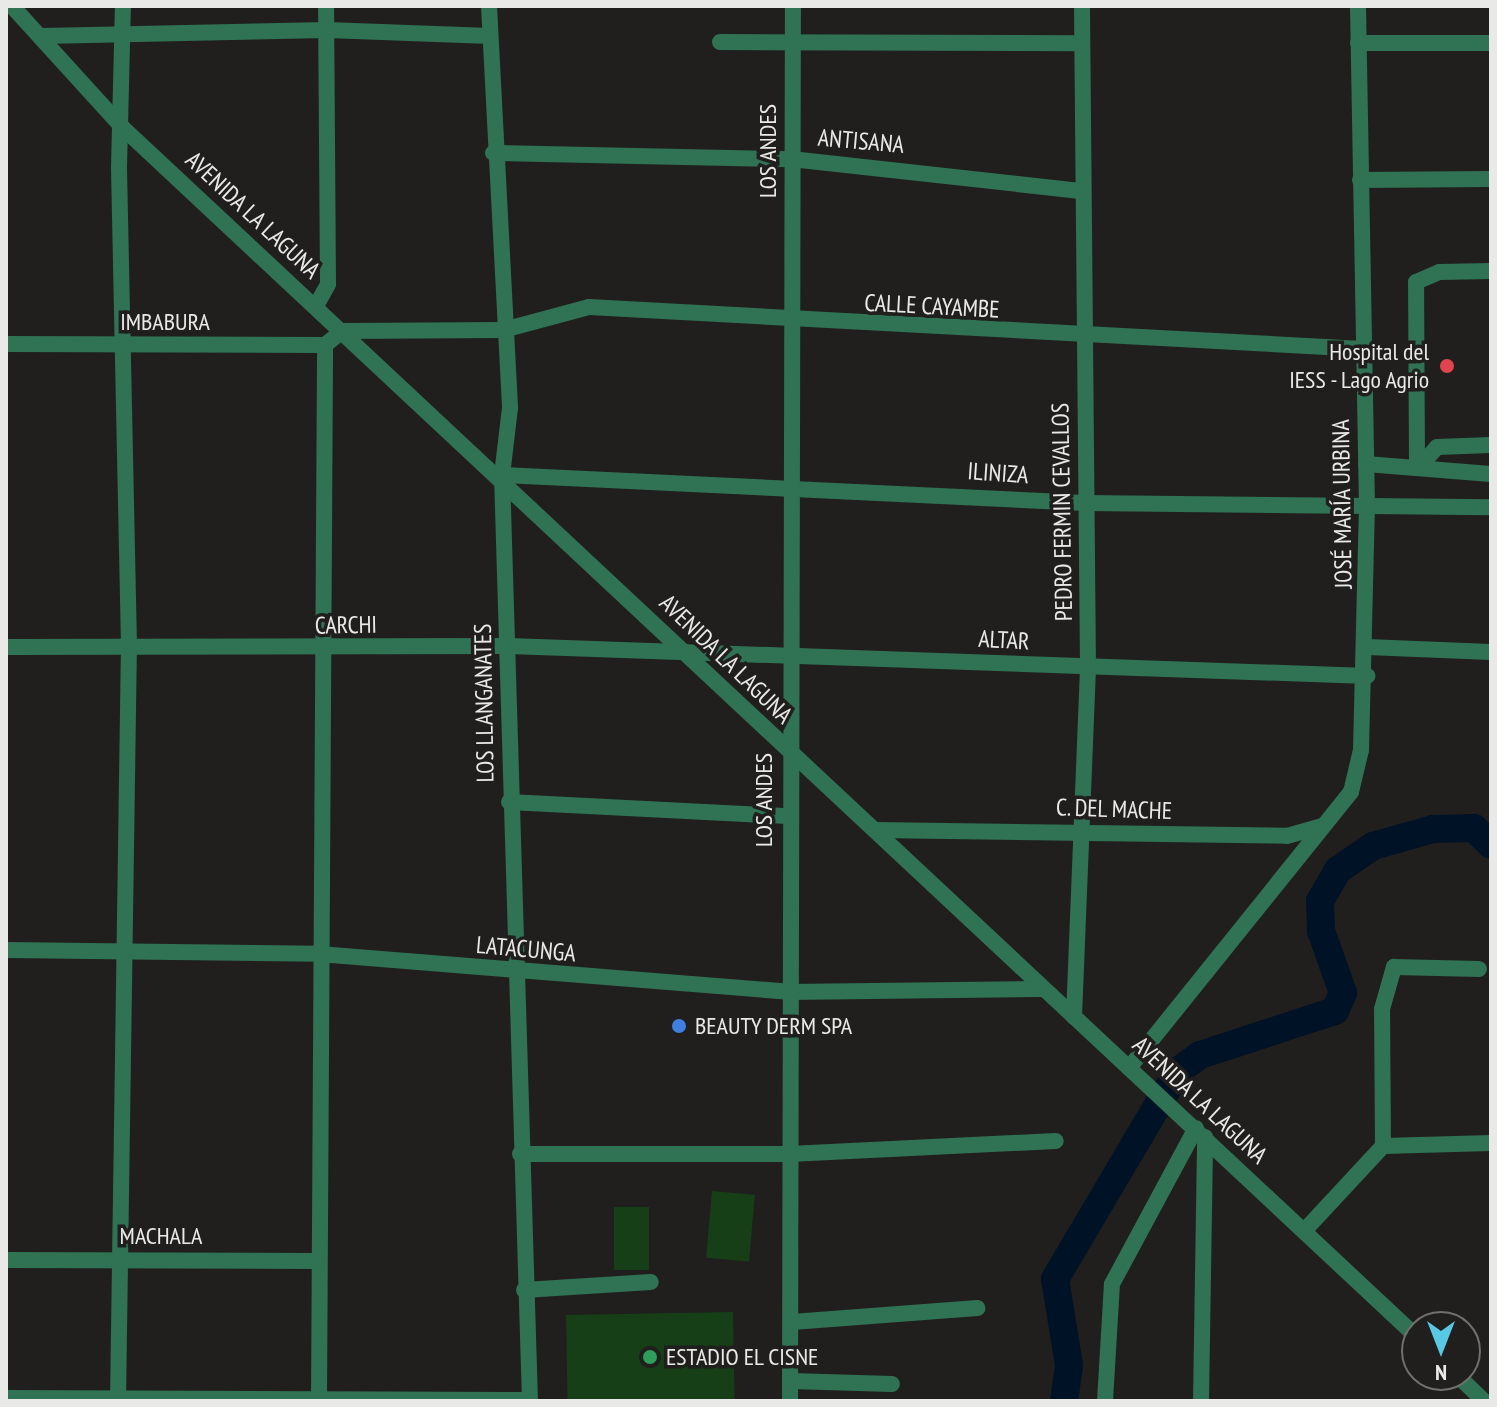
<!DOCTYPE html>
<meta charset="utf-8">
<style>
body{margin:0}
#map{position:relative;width:1497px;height:1407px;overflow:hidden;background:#201f1d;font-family:"PT Sans Narrow",sans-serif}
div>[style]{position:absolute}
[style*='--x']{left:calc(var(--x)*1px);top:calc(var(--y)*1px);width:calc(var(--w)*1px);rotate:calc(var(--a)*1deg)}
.green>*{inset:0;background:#173f17;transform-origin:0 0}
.river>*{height:28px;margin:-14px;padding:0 14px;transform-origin:14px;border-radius:14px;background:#001226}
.minor>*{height:16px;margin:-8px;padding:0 8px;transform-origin:8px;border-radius:8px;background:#307254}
.dots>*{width:22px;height:22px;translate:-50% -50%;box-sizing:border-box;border:4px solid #201f1d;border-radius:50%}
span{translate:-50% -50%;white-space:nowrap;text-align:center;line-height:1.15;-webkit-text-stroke:7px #201f1d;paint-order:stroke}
.street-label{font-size:24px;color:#e9e9e7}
.poi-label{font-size:24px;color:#e9e9e7}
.right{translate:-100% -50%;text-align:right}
.left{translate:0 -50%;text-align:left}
.frame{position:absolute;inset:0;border:8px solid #e9e9e7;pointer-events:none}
.north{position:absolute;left:1401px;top:1311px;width:80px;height:80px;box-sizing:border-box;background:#201f1d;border:2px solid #70706e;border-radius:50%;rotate:180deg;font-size:22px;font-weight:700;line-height:32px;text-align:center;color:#e9e9e7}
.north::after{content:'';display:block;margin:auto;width:28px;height:36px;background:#59c8e4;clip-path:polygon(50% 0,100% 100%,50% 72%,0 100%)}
</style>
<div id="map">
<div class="green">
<div style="left:712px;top:1191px;width:43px;height:67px;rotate:5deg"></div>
<div style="left:614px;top:1207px;width:35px;height:63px"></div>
<div style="left:733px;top:1312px;width:89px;height:167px;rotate:89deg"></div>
</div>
<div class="river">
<div style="--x:1064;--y:1401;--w:36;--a:-82"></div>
<div style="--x:1069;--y:1365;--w:87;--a:-99.2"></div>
<div style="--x:1055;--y:1279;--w:242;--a:-59.4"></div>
<div style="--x:1178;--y:1071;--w:27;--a:-36"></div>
<div style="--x:1200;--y:1055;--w:142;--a:-18.1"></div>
<div style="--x:1335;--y:1011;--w:20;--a:-66"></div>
<div style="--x:1343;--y:993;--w:66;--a:-109.5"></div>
<div style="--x:1321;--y:931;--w:30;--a:-92"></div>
<div style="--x:1320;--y:901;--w:36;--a:-60"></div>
<div style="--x:1338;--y:870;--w:42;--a:-34.4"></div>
<div style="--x:1373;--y:846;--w:62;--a:-15.8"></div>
<div style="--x:1433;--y:829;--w:41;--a:-1.4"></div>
<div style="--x:1474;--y:828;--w:24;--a:45"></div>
</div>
<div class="minor">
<div style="--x:12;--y:6;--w:164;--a:47.7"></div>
<div style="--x:122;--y:127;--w:1772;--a:43.06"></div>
<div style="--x:489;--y:6;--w:403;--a:87"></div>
<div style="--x:510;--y:408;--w:67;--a:96.8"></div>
<div style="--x:502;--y:475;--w:926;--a:88.27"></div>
<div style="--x:42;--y:36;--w:285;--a:-1.2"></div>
<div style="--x:327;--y:30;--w:163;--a:2.1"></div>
<div style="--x:720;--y:42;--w:362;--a:0.2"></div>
<div style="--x:1358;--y:43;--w:133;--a:0"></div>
<div style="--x:493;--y:153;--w:298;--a:1.2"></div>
<div style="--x:791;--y:159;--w:291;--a:6.3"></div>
<div style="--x:1360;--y:180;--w:131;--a:-0.4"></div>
<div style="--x:316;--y:306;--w:25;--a:-61"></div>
<div style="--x:328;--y:284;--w:278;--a:-90.4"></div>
<div style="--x:6;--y:344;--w:319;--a:0.2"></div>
<div style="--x:1417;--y:463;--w:181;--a:-90.3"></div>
<div style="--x:1416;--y:282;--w:25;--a:-23"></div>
<div style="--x:1439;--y:272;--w:52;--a:-1.1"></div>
<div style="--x:1423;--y:463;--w:21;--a:-49"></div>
<div style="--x:1437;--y:447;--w:54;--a:-2.1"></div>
<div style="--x:1366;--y:464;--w:125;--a:4.6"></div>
<div style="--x:502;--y:475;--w:584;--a:2.75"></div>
<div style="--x:1085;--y:503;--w:406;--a:0.6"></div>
<div style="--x:6;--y:647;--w:503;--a:-0.11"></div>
<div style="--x:509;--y:646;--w:859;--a:2"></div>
<div style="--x:1367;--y:647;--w:124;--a:2.3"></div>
<div style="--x:509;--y:802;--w:279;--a:2.9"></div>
<div style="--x:875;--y:830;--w:412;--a:0.8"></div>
<div style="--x:1287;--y:836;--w:35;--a:-16"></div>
<div style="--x:6;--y:950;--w:313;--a:0.7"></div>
<div style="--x:319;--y:954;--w:471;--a:4.6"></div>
<div style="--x:788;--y:992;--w:253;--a:-0.7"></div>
<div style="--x:1074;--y:1017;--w:349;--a:-87.7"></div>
<div style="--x:1088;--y:668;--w:662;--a:-90.52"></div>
<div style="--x:1129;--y:1068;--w:354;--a:-51.2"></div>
<div style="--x:1351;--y:792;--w:43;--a:-76.6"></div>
<div style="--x:1361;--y:750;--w:243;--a:-88.6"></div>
<div style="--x:1367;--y:507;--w:501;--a:-91.03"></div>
<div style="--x:1383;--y:1146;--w:108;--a:-1.6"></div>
<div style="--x:520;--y:1154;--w:269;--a:0"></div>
<div style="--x:789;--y:1154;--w:267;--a:-2.8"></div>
<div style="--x:1305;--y:1230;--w:115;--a:-47.1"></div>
<div style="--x:1383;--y:1146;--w:137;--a:-90.4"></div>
<div style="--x:1382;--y:1009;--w:44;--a:-74.1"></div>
<div style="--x:1394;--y:967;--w:85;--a:1.3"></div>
<div style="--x:6;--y:1260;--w:309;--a:0.2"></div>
<div style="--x:524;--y:1290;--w:127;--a:-3.6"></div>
<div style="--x:792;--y:1322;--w:186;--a:-4.3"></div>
<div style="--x:1457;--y:1375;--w:37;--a:44"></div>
<div style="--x:791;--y:1381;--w:101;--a:1.7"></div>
<div style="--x:6;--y:1398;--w:524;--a:0.22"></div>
<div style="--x:118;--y:1401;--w:755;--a:-89.17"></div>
<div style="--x:129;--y:646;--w:479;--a:-91.2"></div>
<div style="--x:119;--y:167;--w:161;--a:-88.6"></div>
<div style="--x:319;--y:1401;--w:1056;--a:-89.67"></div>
<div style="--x:325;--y:345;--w:22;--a:-39"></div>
<div style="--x:342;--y:331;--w:161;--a:-0.4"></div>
<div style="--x:503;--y:330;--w:89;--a:-15"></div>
<div style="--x:589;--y:307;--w:775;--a:3.11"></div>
<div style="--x:790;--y:1401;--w:1395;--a:-89.88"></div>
<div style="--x:1105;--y:1401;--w:117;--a:-86.6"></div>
<div style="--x:1112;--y:1284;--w:177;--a:-61.7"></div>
<div style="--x:1201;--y:1401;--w:264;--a:-89.1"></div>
</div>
<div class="dots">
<div style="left:1447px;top:366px;background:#e0444e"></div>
<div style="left:679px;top:1026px;background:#3f7fe0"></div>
<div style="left:650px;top:1357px;background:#2e9e5b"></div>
</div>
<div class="street-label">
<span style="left:861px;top:141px;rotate:5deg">ANTISANA</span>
<span style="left:768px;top:151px;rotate:-90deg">LOS ANDES</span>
<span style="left:253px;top:215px;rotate:43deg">AVENIDA LA LAGUNA</span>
<span style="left:932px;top:306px;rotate:3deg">CALLE CAYAMBE</span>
<span style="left:165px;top:322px">IMBABURA</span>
<span style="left:998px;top:473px;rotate:4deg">ILINIZA</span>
<span style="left:1342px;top:504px;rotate:-91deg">JOSÉ MARÍA URBINA</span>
<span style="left:1062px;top:512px;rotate:-91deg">PEDRO FERMIN CEVALLOS</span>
<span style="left:346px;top:625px;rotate:-1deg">CARCHI</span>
<span style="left:1004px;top:640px;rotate:3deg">ALTAR</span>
<span style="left:726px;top:659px;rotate:44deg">AVENIDA LA LAGUNA</span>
<span style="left:484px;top:703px;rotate:-91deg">LOS LLANGANATES</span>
<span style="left:764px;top:800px;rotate:-90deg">LOS ANDES</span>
<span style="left:1114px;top:809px;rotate:2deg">C. DEL MACHE</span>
<span style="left:526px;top:949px;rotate:5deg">LATACUNGA</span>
<span style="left:1200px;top:1100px;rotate:43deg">AVENIDA LA LAGUNA</span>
<span style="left:161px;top:1236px">MACHALA</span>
</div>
<div class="poi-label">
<span class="right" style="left:1429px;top:366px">Hospital del<br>IESS - Lago Agrio</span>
<span class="left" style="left:695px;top:1026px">BEAUTY DERM SPA</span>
<span class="left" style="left:666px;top:1357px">ESTADIO EL CISNE</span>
</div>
<div class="frame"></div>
<div class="north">N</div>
</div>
